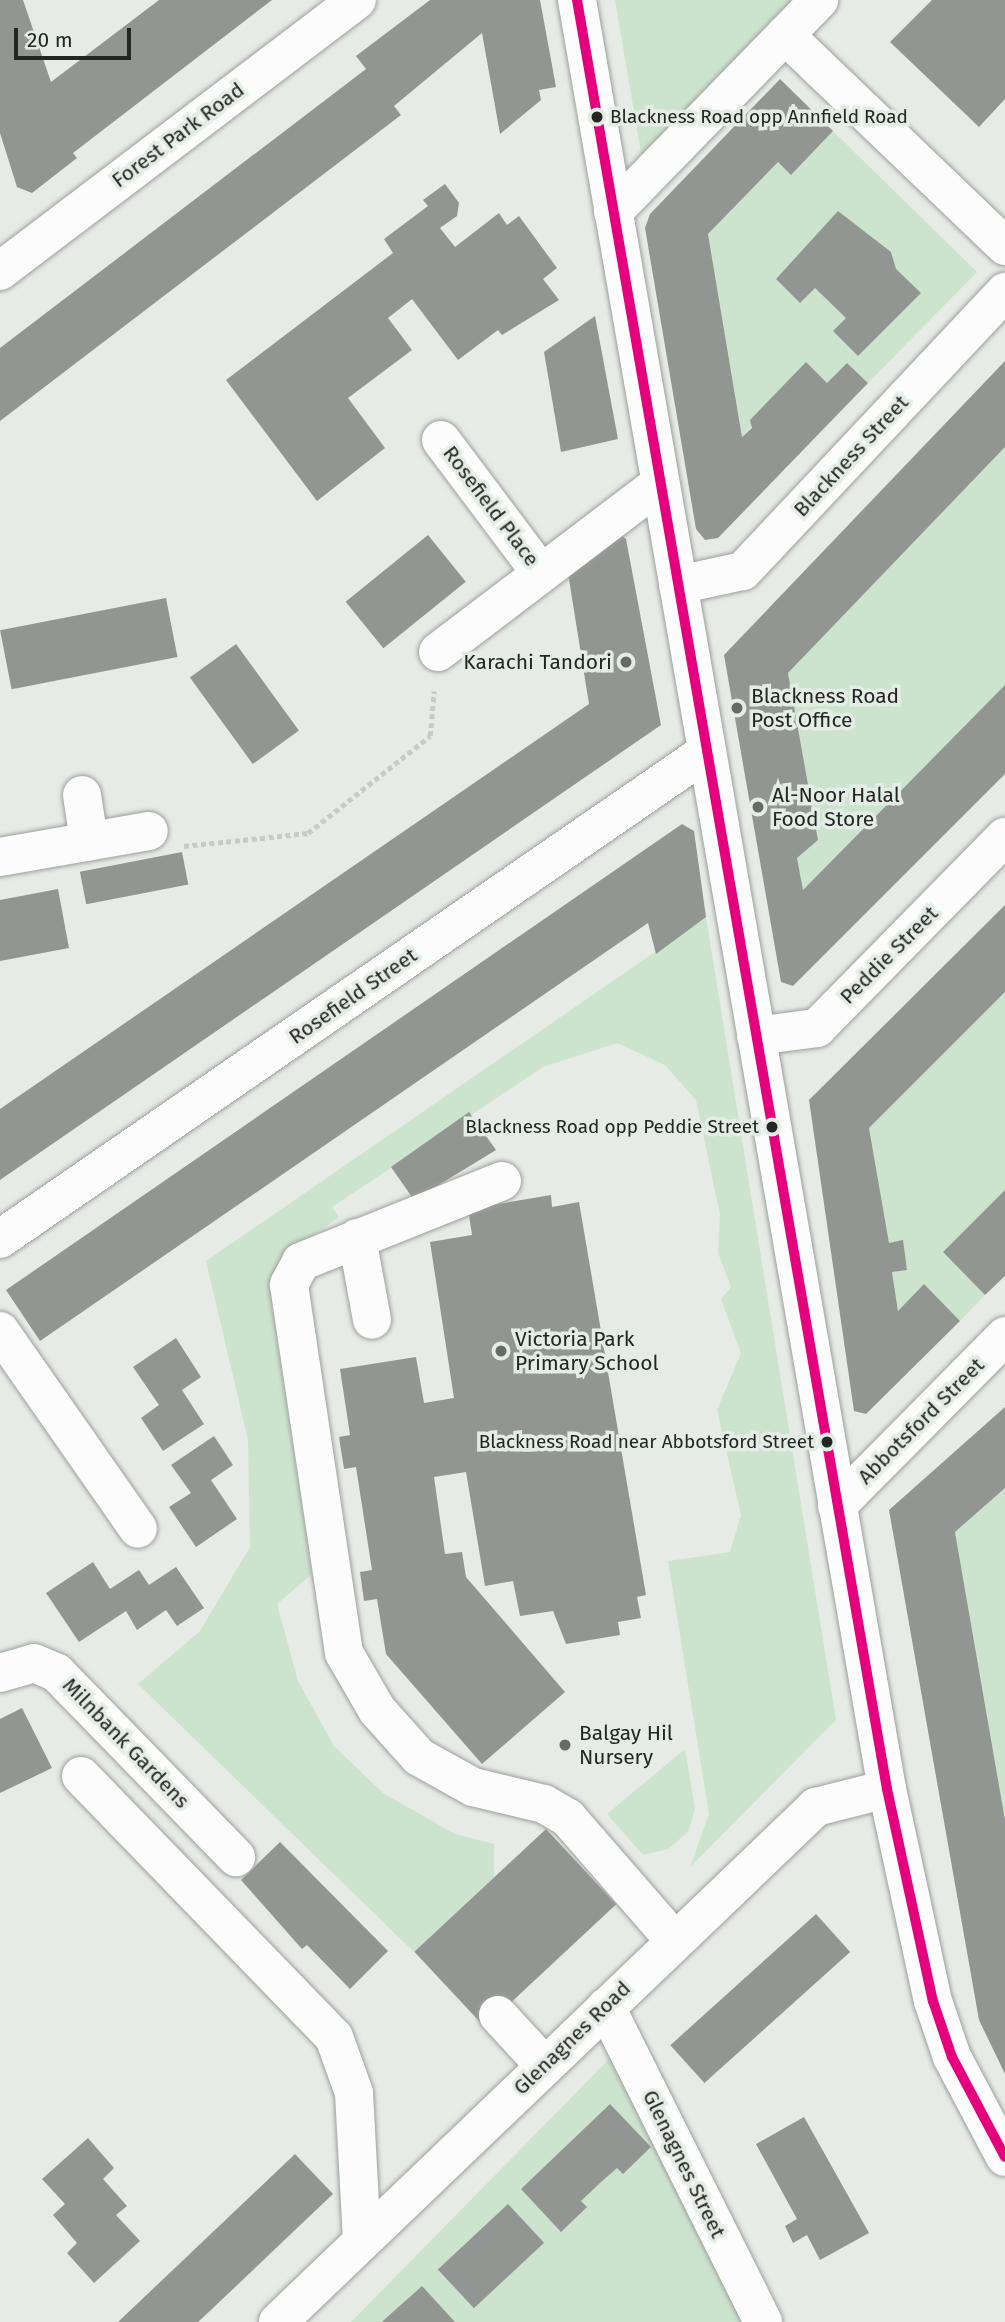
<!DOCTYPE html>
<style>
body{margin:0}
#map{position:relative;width:1005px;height:2322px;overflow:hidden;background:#e6ebe6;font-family:"Fira Sans",sans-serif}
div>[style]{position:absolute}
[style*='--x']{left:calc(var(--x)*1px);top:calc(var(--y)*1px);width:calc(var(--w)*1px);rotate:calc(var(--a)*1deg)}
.green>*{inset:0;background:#cce4cd}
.building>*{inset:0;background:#929692;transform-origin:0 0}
.path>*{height:4.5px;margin-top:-2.25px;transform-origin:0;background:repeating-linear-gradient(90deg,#c8c9c8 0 5px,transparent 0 8.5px)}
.roads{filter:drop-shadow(0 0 2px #9ca09c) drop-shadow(0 0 2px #9ca09c)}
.minor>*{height:38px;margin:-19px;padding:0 19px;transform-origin:19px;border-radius:19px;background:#fbfcfb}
.bus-1>*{height:10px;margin:-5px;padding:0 5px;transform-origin:5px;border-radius:5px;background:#e5007d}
.dots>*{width:19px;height:19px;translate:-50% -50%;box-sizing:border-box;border:4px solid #e4ede5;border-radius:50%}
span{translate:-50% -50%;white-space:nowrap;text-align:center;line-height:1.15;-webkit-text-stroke:7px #e4ede5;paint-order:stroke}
.bus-label{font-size:19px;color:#232623}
.left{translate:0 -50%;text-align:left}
.right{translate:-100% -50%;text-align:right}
.street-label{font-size:21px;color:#232623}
.poi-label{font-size:21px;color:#232623}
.scale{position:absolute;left:14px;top:28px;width:117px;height:32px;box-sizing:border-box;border:4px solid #232623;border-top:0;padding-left:9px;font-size:21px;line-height:24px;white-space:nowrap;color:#232623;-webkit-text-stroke:5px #e4ede5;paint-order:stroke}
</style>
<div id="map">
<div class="green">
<div style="clip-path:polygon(615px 0,794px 0,642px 159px)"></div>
<div style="clip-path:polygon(833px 131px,977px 272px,868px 383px,847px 363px,827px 383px,806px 363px,742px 437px,708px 234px,778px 162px,792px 174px)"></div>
<div style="clip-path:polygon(1005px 447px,1005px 685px,803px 890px,797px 858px,808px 788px,788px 673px)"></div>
<div style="clip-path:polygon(706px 917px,836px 1720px,690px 1867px,709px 1814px,668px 1561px,730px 1552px,741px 1515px,717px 1410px,741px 1353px,721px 1299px,731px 1287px,718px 1253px,720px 1215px,696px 1100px,665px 1065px,617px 1043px,543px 1067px,332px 1207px,339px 1217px,288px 1253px,275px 1276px,272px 1305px,312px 1574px,277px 1604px,298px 1681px,334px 1746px,383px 1793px,455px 1834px,494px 1844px,494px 1877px,414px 1952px,138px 1684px,200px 1631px,250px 1547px,248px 1440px,206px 1261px)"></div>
<div style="clip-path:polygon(1005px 992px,1005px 1190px,943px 1252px,985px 1295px,960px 1321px,924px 1285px,898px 1311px,892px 1272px,907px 1270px,902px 1241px,889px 1243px,869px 1128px)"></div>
<div style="clip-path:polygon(1005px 1488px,1005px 1820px,955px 1532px)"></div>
<div style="clip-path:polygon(685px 1749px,695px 1809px,688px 1832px,668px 1849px,643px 1855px,607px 1814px)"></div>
<div style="clip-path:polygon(612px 2056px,749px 2322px,351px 2322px)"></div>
</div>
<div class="building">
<div style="clip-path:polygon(0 0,23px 0,51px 82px,159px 0,272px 0,73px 153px,77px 158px,32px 193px,17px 187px,0 133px)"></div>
<div style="clip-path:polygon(430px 0,540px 0,556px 87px,539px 90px,541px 100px,500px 134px,482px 33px,394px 106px,401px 115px,0 421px,0 348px,366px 69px,356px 56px)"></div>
<div style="clip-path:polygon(932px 0,1005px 0,1005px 99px,979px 127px,890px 42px)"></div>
<div style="clip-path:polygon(780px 79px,833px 131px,791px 175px,778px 162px,708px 234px,742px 437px,752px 428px,750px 420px,806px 362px,827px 383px,847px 363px,868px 383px,718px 538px,705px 540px,696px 529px,645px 228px,650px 214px)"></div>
<div style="clip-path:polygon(445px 184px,459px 203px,457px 216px,440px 228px,455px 247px,499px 213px,507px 225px,519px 216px,557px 268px,543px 279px,559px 300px,502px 335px,498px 330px,458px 360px,412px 299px,388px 318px,412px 350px,348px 398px,385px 448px,317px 501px,226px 380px,393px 253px,384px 239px,428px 206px,423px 200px)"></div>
<div style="clip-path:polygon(838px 211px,891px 252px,896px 269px,921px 293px,858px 356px,833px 331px,846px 318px,815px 288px,800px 303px,776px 279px)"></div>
<div style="clip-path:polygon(595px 316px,618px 439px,561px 452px,544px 352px)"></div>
<div style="clip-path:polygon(1005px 361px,1005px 447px,788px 673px,818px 840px,797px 858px,803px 890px,1005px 685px,1005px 774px,793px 986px,781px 982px,724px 655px)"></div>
<div style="clip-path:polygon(618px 533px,626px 539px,661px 725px,0 1180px,0 1109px,589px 704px,567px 567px)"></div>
<div style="left:428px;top:535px;width:60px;height:106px;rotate:51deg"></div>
<div style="left:166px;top:598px;width:60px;height:169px;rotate:79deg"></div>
<div style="left:236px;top:644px;width:107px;height:57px;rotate:54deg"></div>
<div style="clip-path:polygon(682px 824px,694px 831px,706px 917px,656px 954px,648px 923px,40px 1341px,6px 1290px)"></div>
<div style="left:182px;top:852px;width:33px;height:104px;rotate:79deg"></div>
<div style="clip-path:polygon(58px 889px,69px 948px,0 961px,0 900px)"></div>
<div style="clip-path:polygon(1005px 905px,1005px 992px,869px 1128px,889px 1243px,903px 1240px,907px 1270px,892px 1272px,898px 1311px,924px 1284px,960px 1321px,866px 1414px,854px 1411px,809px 1100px)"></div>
<div style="clip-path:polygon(469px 1112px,496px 1150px,414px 1200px,391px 1167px)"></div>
<div style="clip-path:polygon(1005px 1190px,1005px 1276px,985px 1295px,943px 1252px)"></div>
<div style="clip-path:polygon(551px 1195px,552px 1207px,579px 1202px,646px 1595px,637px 1597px,641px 1618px,618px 1622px,620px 1635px,566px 1644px,553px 1611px,520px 1616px,513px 1581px,485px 1586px,466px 1472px,434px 1477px,445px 1554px,462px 1552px,466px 1577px,565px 1692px,482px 1764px,386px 1654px,377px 1599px,364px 1601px,360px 1572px,372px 1570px,356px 1467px,344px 1469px,339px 1437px,350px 1435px,340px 1369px,416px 1357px,424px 1403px,454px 1398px,430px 1242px,472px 1235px,468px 1209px)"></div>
<div style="clip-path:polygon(176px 1338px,201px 1377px,182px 1390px,204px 1424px,163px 1451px,141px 1418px,159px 1405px,133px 1367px)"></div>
<div style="clip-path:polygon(1005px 1407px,1005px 1488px,955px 1532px,1005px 1820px,1005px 2074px,979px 2020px,889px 1510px)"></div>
<div style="clip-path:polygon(214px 1436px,233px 1465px,211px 1480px,237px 1519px,196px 1547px,169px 1507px,191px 1493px,171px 1465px)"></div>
<div style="clip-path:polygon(93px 1562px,110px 1589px,139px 1570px,149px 1585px,176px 1567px,204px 1608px,177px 1626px,166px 1610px,137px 1630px,126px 1611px,79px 1642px,46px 1593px)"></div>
<div style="clip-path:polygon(22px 1708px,52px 1768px,0 1793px,0 1719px)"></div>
<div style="left:546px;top:1829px;width:103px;height:180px;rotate:47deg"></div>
<div style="clip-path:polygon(280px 1842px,388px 1951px,350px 1989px,307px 1945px,302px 1949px,241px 1880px)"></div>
<div style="left:816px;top:1914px;width:51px;height:196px;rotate:48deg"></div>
<div style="clip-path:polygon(610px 2104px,651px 2147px,623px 2174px,617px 2168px,600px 2183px,581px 2201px,587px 2207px,561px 2232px,521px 2189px)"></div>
<div style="clip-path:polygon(804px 2117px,869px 2233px,820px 2260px,807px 2235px,793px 2243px,785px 2226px,797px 2219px,756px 2144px)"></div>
<div style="clip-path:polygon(88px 2138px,114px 2168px,103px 2179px,127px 2206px,116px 2215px,140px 2241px,94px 2283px,67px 2253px,77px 2243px,53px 2215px,65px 2204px,42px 2179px)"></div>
<div style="clip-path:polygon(295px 2154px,333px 2194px,212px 2309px,198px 2322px,118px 2322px)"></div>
<div style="left:508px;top:2204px;width:53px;height:96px;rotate:47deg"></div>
<div style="clip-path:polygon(422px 2286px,455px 2322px,382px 2322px,385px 2319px)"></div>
</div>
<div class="path">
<div style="--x:184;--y:846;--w:125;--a:-6"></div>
<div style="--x:308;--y:833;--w:156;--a:-38.5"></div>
<div style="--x:430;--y:736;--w:45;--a:-84.9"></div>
</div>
<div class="roads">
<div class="minor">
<div style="--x:577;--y:0;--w:1816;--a:80.17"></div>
<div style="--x:887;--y:1789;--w:217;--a:77.8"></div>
<div style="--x:933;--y:2001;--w:59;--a:71.3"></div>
<div style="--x:952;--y:2057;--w:113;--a:62.1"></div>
<div style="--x:785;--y:35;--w:305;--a:43.8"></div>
<div style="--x:613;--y:212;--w:296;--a:-45.8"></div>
<div style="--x:0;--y:271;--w:448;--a:-37.2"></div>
<div style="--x:441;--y:440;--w:166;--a:53.1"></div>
<div style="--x:678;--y:585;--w:66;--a:-12.2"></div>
<div style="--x:743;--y:571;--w:383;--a:-46.8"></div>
<div style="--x:438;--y:652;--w:276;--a:-37.2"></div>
<div style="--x:82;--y:795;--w:47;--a:81.3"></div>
<div style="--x:0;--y:857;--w:151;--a:-9.9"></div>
<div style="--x:756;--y:1036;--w:62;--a:-7.5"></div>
<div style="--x:817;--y:1028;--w:268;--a:-45.5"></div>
<div style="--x:502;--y:1181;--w:217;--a:158.1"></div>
<div style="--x:301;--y:1262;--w:26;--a:118"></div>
<div style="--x:289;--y:1285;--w:372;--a:81.5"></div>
<div style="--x:344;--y:1653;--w:66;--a:59.9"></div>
<div style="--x:377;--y:1710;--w:63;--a:48.2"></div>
<div style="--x:419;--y:1757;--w:62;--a:29.1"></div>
<div style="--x:473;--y:1787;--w:73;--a:13.5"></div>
<div style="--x:544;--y:1804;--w:28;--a:30"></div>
<div style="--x:568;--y:1818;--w:162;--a:49"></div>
<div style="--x:357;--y:1238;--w:83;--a:79.6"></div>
<div style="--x:0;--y:1239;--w:856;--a:-34.58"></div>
<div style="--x:0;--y:1331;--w:241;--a:55.1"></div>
<div style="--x:837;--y:1506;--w:239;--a:-45.3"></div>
<div style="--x:0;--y:1673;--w:35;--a:-16"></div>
<div style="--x:34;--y:1663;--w:25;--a:23"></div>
<div style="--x:57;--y:1673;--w:257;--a:45.8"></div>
<div style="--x:81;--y:1776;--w:363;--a:45.9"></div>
<div style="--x:334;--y:2037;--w:59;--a:70.3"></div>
<div style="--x:354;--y:2093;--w:146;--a:86.9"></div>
<div style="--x:606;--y:2007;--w:352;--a:63.5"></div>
<div style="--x:498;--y:2015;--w:68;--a:47.4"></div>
<div style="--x:278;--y:2322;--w:745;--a:-43.75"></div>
<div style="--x:816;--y:1807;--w:73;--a:-14.2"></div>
</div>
</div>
<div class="bus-1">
<div style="--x:577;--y:0;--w:1816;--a:80.17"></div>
<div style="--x:887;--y:1789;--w:217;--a:77.8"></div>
<div style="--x:933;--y:2001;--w:59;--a:71.3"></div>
<div style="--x:952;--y:2057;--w:113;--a:62.1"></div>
</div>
<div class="dots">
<div style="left:597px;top:117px;background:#232623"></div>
<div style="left:626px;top:662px;background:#676b67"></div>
<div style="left:737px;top:708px;background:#676b67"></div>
<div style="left:758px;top:807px;background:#676b67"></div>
<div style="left:772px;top:1127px;background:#232623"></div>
<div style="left:501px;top:1351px;background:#676b67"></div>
<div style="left:827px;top:1442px;background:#232623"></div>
<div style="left:565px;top:1745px;background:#676b67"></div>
</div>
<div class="bus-label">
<span class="left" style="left:610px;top:117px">Blackness Road opp Annfield Road</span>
<span class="right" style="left:759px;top:1127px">Blackness Road opp Peddie Street</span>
<span class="right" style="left:814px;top:1442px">Blackness Road near Abbotsford Street</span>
</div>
<div class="street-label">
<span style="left:178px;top:135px;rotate:-37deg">Forest Park Road</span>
<span style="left:851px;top:456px;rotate:-47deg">Blackness Street</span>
<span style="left:491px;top:506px;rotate:53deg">Rosefield Place</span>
<span style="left:889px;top:955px;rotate:-45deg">Peddie Street</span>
<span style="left:353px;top:996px;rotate:-35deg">Rosefield Street</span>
<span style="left:921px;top:1421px;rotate:-45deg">Abbotsford Street</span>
<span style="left:126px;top:1743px;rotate:46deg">Milnbank Gardens</span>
<span style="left:572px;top:2038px;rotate:-44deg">Glenagnes Road</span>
<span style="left:684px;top:2164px;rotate:64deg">Glenagnes Street</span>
</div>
<div class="poi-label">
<span class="right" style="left:612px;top:662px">Karachi Tandori</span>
<span class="left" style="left:751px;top:708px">Blackness Road<br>Post Office</span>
<span class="left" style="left:772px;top:807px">Al-Noor Halal<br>Food Store</span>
<span class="left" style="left:515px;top:1351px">Victoria Park<br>Primary School</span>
<span class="left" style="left:579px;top:1745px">Balgay Hil<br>Nursery</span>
</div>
<div class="scale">20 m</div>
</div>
